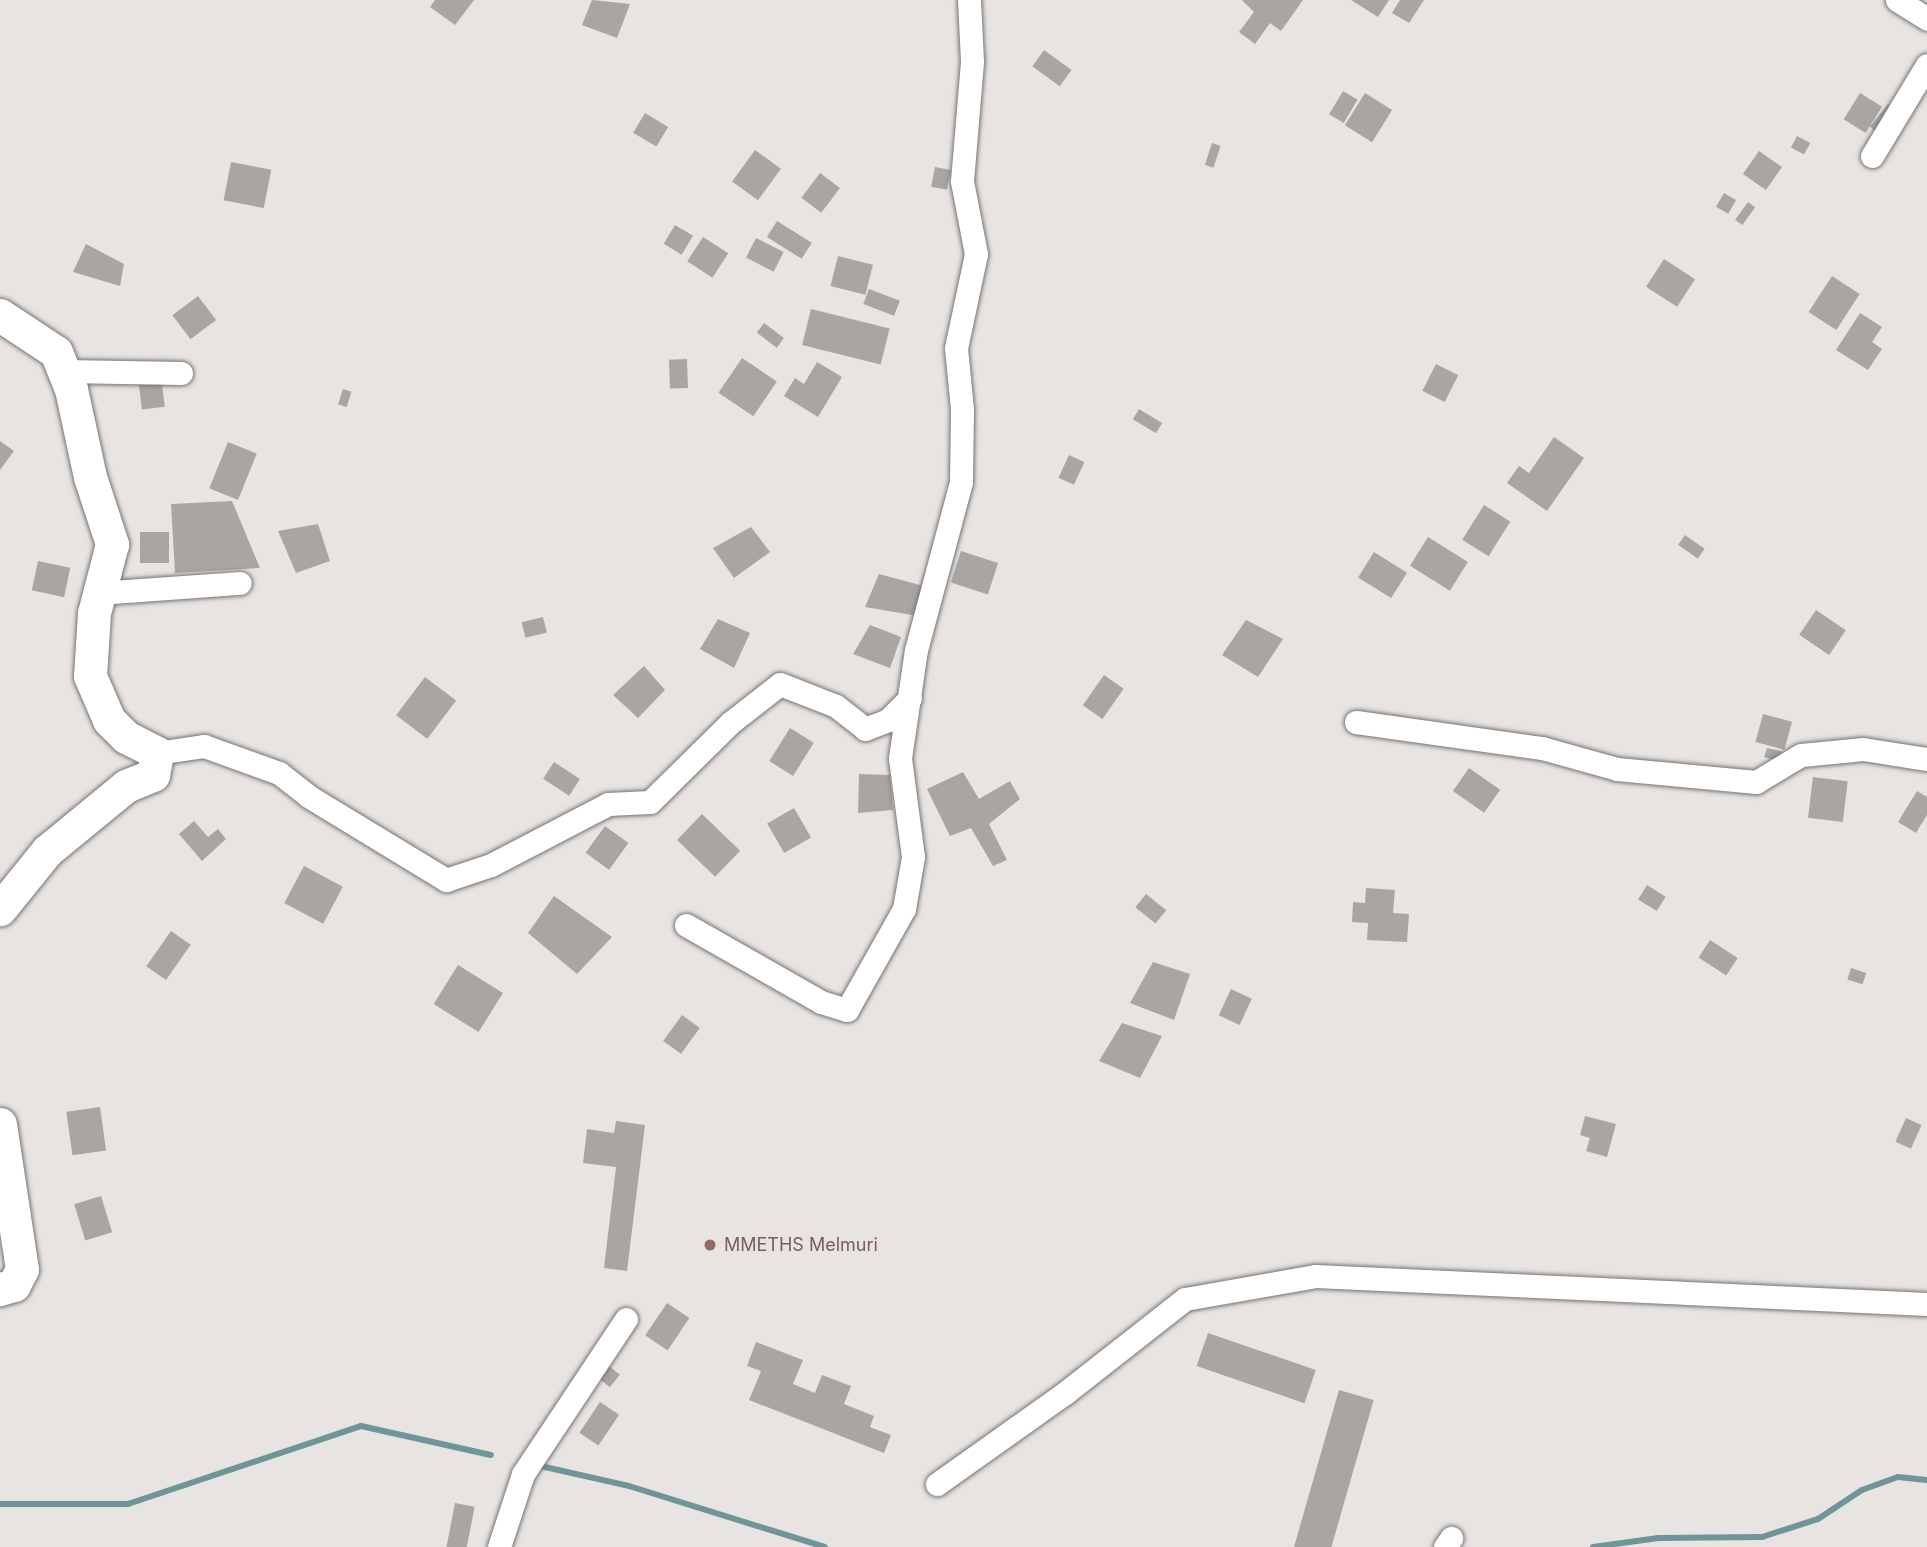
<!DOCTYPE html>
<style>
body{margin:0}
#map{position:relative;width:1927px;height:1547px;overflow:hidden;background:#e8e4e2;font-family:Inter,sans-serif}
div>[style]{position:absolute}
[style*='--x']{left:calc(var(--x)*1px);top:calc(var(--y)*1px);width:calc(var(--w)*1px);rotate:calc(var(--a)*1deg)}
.stream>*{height:6px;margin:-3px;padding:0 3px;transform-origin:3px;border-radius:3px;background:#6f959a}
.building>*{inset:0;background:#a8a5a3;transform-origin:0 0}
.roads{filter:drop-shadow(0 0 2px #777472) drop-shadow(0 0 2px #777472)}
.street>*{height:23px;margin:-11.5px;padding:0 11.5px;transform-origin:11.5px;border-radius:11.5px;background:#fff}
.secondary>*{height:33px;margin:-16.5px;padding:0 16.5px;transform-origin:16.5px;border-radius:16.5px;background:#fff}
.dots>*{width:19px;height:19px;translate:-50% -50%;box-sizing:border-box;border:4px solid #e8e4e2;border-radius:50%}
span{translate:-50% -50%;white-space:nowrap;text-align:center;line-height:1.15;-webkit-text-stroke:5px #e8e4e2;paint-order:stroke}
.education-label{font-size:18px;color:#785e54}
.left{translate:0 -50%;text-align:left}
</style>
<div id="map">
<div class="stream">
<div style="--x:536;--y:1465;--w:95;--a:12.7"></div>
<div style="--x:629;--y:1486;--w:205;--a:17.3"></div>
<div style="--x:0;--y:1504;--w:128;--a:0"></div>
<div style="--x:128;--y:1504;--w:246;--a:-18.5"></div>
<div style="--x:361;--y:1426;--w:133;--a:12.6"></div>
<div style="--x:1593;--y:1547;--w:66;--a:-7.9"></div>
<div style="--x:1658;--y:1538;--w:104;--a:-0.6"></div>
<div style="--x:1762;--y:1537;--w:59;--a:-17.8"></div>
<div style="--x:1818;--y:1519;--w:53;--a:-33.4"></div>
<div style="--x:1862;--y:1490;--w:38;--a:-20"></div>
<div style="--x:1898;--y:1477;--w:29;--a:6"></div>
</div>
<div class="building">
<div style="clip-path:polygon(435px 0,474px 0,455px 25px,430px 7px)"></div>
<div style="clip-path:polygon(592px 0,630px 4px,617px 38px,582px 25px)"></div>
<div style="clip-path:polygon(1242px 0,1303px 0,1281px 31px,1270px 23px,1255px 44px,1239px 32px,1254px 12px)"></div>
<div style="clip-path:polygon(1351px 0,1389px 0,1378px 17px)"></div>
<div style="clip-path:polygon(1400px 0,1424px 0,1409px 23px,1392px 13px)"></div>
<div style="left:1044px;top:50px;width:34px;height:20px;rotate:36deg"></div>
<div style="left:1343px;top:91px;width:17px;height:27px;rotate:31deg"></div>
<div style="left:1365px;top:93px;width:32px;height:38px;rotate:32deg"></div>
<div style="left:1860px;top:93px;width:26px;height:31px;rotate:32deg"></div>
<div style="left:1888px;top:104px;width:13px;height:29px;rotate:39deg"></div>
<div style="left:645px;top:113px;width:27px;height:23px;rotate:31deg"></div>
<div style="left:1797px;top:136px;width:15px;height:13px;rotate:28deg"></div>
<div style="left:1212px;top:143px;width:9px;height:23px;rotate:18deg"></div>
<div style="left:755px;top:150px;width:32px;height:39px;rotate:36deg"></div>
<div style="left:1759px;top:151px;width:28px;height:28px;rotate:35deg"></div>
<div style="left:231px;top:162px;width:41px;height:39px;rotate:11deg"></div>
<div style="left:935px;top:167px;width:16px;height:20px;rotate:11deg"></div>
<div style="left:820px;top:173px;width:25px;height:31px;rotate:37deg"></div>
<div style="left:1724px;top:193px;width:14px;height:16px;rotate:30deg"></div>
<div style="left:1748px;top:202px;width:9px;height:22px;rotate:36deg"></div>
<div style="left:777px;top:221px;width:41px;height:19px;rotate:32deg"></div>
<div style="left:675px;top:225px;width:21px;height:22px;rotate:31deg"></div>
<div style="left:703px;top:237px;width:30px;height:29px;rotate:33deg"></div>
<div style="left:756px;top:238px;width:31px;height:22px;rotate:27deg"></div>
<div style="clip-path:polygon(86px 244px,124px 264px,120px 286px,73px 272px)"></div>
<div style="left:838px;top:256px;width:36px;height:31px;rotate:14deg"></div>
<div style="left:1664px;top:259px;width:37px;height:33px;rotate:33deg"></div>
<div style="left:1832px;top:276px;width:33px;height:43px;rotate:33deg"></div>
<div style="left:869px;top:289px;width:33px;height:16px;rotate:21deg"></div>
<div style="left:198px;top:296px;width:30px;height:32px;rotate:53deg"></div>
<div style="left:811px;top:309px;width:81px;height:37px;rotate:14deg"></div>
<div style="clip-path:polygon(1860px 313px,1882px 327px,1872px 342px,1882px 349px,1868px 370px,1836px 350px)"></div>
<div style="left:764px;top:323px;width:25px;height:12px;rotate:37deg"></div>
<div style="left:742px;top:358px;width:42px;height:42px;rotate:34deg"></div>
<div style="left:687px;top:359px;width:29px;height:18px;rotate:88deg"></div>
<div style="clip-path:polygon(817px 362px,842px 377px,818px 417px,784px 396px,795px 378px,804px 384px)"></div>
<div style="left:1436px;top:364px;width:25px;height:30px;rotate:27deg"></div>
<div style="left:161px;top:376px;width:31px;height:23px;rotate:83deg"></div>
<div style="left:343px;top:389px;width:9px;height:16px;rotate:18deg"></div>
<div style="left:1139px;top:409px;width:27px;height:12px;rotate:31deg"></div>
<div style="clip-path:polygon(1554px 437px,1584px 458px,1547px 511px,1507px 483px,1519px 466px,1529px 473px)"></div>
<div style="clip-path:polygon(0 441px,14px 451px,0 470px)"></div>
<div style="left:228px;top:442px;width:31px;height:50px;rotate:22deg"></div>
<div style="left:1069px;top:455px;width:17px;height:25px;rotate:25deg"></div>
<div style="clip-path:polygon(232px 501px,260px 568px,175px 573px,171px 504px)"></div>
<div style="left:1484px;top:505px;width:31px;height:41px;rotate:32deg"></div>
<div style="clip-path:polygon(318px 524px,330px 561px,296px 573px,278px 531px)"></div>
<div style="clip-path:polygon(751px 527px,770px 552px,734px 578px,713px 548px)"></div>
<div style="left:140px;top:532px;width:29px;height:31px"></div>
<div style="left:1685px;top:535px;width:24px;height:12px;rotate:35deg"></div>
<div style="left:1428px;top:537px;width:47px;height:34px;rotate:32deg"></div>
<div style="left:961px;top:551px;width:39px;height:33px;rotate:18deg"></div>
<div style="left:1374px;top:552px;width:39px;height:30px;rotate:32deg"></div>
<div style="left:38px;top:561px;width:33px;height:30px;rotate:12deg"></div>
<div style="clip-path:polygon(879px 574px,931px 588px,924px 617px,865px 607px)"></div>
<div style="left:1816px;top:610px;width:36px;height:30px;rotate:34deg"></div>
<div style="left:543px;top:617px;width:16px;height:22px;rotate:76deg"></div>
<div style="clip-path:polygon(718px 619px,750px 633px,734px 668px,700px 649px)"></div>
<div style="clip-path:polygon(1246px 620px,1283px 639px,1258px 677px,1222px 655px)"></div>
<div style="clip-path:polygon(870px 625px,901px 637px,890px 668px,853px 654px)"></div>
<div style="clip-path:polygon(644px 666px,665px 690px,638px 718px,613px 695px)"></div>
<div style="left:1104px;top:675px;width:24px;height:37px;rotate:35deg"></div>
<div style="left:425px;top:677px;width:39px;height:48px;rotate:37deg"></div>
<div style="left:1763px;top:714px;width:30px;height:29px;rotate:15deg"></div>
<div style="left:790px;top:728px;width:28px;height:39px;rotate:32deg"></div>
<div style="clip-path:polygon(1767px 748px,1781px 751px,1779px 761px,1764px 757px)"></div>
<div style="left:554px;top:762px;width:31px;height:20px;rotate:33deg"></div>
<div style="left:1469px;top:768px;width:38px;height:28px;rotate:35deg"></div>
<div style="clip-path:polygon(963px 772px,979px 799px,1010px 781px,1020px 799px,989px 824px,1007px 860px,993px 866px,971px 828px,950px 836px,927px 789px)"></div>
<div style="clip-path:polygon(859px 774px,890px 775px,893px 810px,858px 813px)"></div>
<div style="left:1813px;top:777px;width:35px;height:41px;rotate:7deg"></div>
<div style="clip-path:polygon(1917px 791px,1927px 797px,1927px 815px,1916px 833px,1898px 822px)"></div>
<div style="left:794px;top:808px;width:34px;height:31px;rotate:60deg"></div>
<div style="left:702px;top:814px;width:53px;height:36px;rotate:44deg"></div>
<div style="clip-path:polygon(194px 821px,208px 837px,218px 829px,226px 839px,202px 861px,179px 834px)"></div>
<div style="left:605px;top:826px;width:29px;height:33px;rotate:36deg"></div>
<div style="left:304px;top:866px;width:44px;height:42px;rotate:28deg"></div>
<div style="left:1647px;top:885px;width:22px;height:17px;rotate:32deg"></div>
<div style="clip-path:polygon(1366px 888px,1395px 890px,1393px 913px,1409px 914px,1407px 942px,1367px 940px,1368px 923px,1352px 922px,1353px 902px,1365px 903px)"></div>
<div style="left:1146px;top:894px;width:26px;height:17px;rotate:39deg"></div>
<div style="clip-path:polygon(554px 896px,612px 937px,577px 974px,528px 933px)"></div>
<div style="left:171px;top:931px;width:24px;height:43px;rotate:35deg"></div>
<div style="left:1710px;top:940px;width:33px;height:21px;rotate:33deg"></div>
<div style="clip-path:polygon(1153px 962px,1190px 974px,1174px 1020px,1130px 1003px)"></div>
<div style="left:458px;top:965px;width:53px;height:46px;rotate:32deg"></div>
<div style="left:1851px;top:968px;width:16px;height:12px;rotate:18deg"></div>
<div style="left:1231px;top:989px;width:23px;height:29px;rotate:25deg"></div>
<div style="left:682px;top:1015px;width:22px;height:32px;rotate:36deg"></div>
<div style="clip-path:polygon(1122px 1023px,1162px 1036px,1140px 1078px,1099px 1061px)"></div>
<div style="left:100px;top:1107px;width:44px;height:34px;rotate:82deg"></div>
<div style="clip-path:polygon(1585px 1116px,1616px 1124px,1607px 1157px,1586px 1151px,1590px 1138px,1580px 1135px)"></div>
<div style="left:1906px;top:1118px;width:17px;height:26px;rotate:24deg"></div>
<div style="clip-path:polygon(616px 1121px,645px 1125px,627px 1271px,604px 1268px,616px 1167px,583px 1163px,587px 1129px,614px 1133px)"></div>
<div style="left:101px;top:1196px;width:38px;height:28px;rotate:73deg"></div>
<div style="left:667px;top:1303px;width:27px;height:39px;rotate:34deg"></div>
<div style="left:1208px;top:1333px;width:114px;height:35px;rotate:19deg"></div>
<div style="clip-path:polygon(756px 1342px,803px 1360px,793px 1384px,815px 1393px,822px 1375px,851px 1386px,844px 1404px,874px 1416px,870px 1427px,891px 1435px,884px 1453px,749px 1400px,761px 1371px,747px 1366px)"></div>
<div style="left:609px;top:1366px;width:14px;height:16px;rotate:39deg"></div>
<div style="left:1339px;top:1390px;width:36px;height:163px;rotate:16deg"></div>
<div style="left:600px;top:1402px;width:23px;height:37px;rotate:34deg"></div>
<div style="left:455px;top:1503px;width:20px;height:45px;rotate:11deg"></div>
</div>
<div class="roads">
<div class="street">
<div style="--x:1897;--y:0;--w:36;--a:32"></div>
<div style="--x:1872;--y:156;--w:106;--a:-58.9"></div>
<div style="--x:64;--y:371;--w:117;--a:1"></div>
<div style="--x:99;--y:593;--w:141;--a:-4.1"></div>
<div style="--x:1356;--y:722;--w:188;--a:8"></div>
<div style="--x:1542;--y:748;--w:78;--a:15.6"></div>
<div style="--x:1617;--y:769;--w:140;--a:5.3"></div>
<div style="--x:1756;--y:782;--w:52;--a:-31"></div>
<div style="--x:1801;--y:755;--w:62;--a:-5.5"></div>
<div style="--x:1863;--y:749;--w:65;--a:8.9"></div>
<div style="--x:157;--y:753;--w:48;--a:-8.5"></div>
<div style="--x:204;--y:746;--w:80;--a:19.8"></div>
<div style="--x:279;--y:773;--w:37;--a:38"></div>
<div style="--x:308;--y:796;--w:162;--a:31.3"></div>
<div style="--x:446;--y:880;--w:47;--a:-18.4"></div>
<div style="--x:491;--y:865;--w:132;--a:-27.5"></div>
<div style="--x:608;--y:804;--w:42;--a:-2.7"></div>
<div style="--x:650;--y:802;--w:112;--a:-44.6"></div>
<div style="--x:730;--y:723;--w:63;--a:-38"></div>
<div style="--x:780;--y:684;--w:60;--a:21.4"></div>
<div style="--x:836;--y:706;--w:37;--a:38"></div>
<div style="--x:865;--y:729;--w:25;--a:-21"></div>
<div style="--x:888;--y:720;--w:31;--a:-45"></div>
<div style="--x:686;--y:925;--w:155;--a:29.7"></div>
<div style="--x:821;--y:1002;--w:27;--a:17"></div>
<div style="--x:847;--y:1010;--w:116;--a:-60.6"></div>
<div style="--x:904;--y:909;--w:53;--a:-80.2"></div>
<div style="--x:913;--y:857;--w:100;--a:-97.5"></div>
<div style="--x:900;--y:758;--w:109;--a:-81.6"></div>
<div style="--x:916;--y:650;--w:174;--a:-75"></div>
<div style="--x:961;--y:482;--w:73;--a:-89.2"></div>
<div style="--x:962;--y:409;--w:61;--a:-95.6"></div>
<div style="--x:956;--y:348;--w:96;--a:-78"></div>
<div style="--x:976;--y:254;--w:74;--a:-100.9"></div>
<div style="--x:962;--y:181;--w:120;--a:-85.2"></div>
<div style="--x:972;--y:61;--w:61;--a:-92.8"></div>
<div style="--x:937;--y:1484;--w:157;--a:-35.4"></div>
<div style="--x:1065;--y:1393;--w:152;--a:-38.1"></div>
<div style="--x:1185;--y:1299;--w:132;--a:-10"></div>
<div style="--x:1315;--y:1276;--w:613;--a:2.62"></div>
<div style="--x:499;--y:1547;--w:77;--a:-71.8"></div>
<div style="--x:523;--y:1474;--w:186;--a:-56.4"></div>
<div style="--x:1445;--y:1547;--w:11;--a:-56"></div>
</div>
<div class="secondary">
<div style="--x:0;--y:315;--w:67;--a:33.5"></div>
<div style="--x:56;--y:352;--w:40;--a:68"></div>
<div style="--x:71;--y:389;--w:90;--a:77.8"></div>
<div style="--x:90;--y:477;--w:71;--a:71.8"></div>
<div style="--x:112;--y:544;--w:71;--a:104.6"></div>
<div style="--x:94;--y:613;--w:63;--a:93.6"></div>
<div style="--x:90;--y:676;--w:48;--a:66.6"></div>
<div style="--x:109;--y:720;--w:24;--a:45"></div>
<div style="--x:126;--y:737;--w:35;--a:27"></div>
<div style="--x:157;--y:753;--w:22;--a:100"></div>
<div style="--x:153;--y:775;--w:29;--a:158"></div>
<div style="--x:126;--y:786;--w:102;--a:140.6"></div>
<div style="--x:47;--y:851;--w:75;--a:129"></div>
<div style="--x:0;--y:1124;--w:147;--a:81.4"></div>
<div style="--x:22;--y:1269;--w:18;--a:117"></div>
<div style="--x:14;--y:1285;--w:15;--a:164"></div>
</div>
</div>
<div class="dots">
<div style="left:710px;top:1245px;background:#8d6e63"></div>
</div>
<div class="education-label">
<span class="left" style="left:724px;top:1245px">MMETHS Melmuri</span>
</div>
</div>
